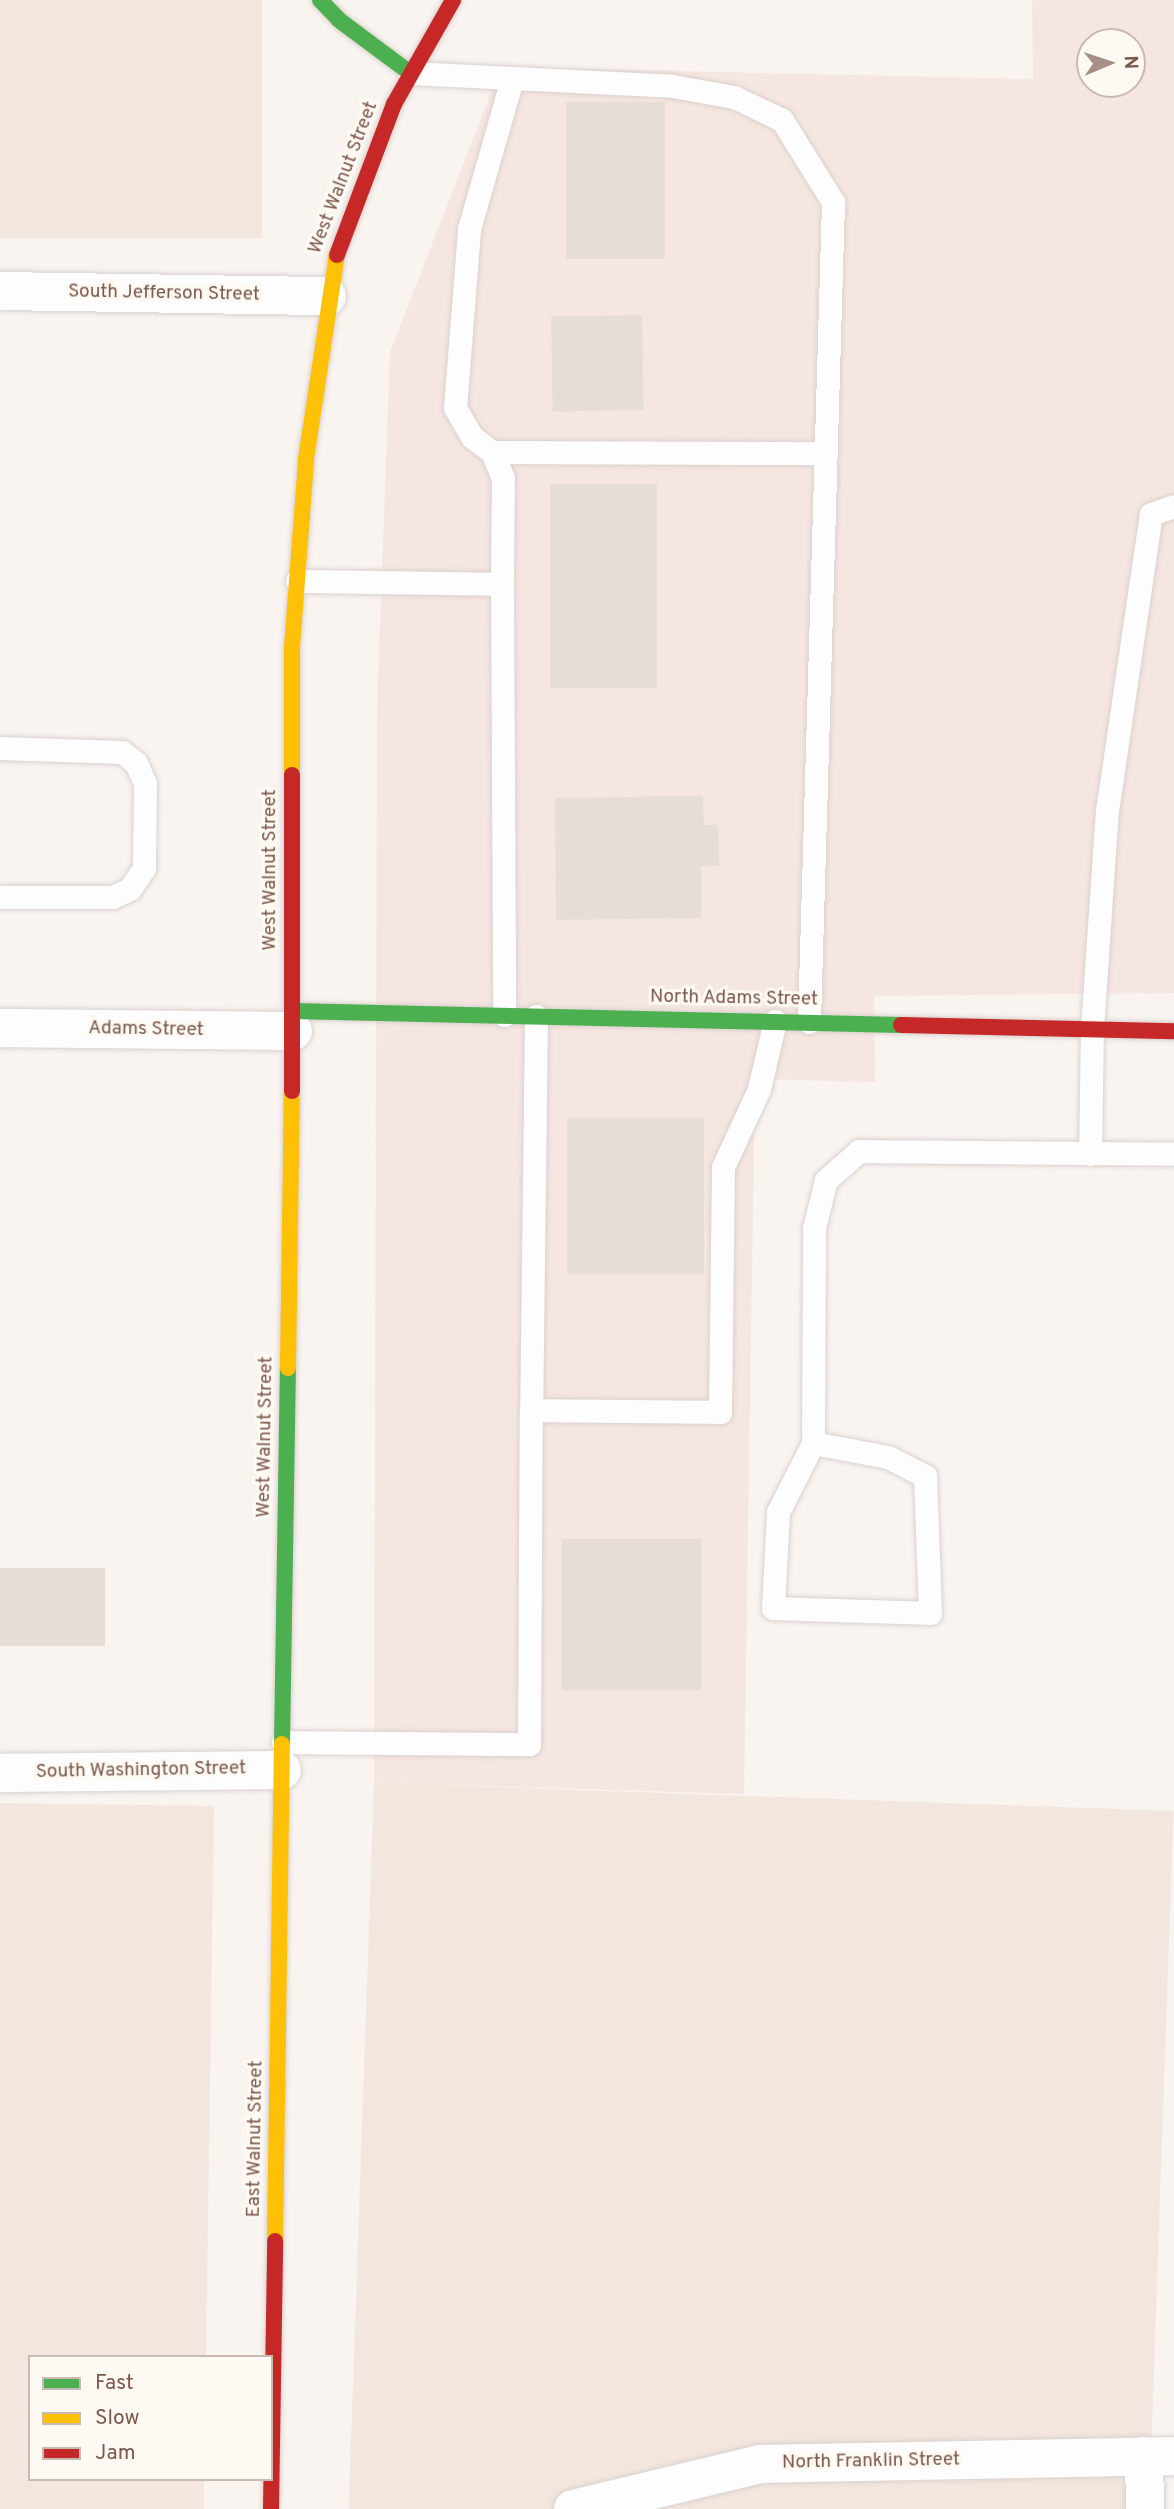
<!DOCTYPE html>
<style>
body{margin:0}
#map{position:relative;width:1174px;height:2509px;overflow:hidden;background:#f9f4f0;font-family:Overpass,sans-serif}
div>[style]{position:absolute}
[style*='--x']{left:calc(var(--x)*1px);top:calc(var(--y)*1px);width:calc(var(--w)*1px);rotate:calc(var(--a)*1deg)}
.residential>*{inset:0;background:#f2e6de;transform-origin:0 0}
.commercial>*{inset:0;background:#f6e6e1}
.building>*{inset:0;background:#e6ddd7;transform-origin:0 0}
.roads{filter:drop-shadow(0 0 2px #d9d1ce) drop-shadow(0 0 2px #d9d1ce)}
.lane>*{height:23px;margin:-11.5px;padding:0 11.5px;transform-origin:11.5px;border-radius:11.5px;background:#fefdfd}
.street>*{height:38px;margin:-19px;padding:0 19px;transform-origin:19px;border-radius:19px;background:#fefdfd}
.fast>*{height:16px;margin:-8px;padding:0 8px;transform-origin:8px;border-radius:8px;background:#4caf50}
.slow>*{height:16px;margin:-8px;padding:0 8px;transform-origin:8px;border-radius:8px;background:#ffc107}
.jam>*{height:16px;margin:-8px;padding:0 8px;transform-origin:8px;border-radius:8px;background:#c62828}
span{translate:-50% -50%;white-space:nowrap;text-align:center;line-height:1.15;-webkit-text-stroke:6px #fff9f3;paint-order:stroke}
.street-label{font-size:19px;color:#7a584d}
.legend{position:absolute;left:28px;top:2355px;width:245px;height:126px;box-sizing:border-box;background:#fff9f3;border:2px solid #cab9b1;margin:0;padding:9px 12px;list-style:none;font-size:21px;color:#7a584d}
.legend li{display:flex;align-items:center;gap:14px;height:35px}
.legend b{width:35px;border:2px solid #cab9b1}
.north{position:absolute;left:1076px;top:28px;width:70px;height:70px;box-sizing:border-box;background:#fff9f3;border:2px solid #cab9b1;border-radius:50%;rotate:88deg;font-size:19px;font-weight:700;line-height:28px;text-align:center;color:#7a584d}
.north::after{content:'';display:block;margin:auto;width:24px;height:32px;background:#a68f86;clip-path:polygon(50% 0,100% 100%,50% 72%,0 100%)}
</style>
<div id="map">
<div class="residential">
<div style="left:0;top:0;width:262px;height:238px"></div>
<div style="left:374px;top:1783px;width:800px;height:726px;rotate:2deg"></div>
<div style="clip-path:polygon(0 1803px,214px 1806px,206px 2357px,30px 2357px,30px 2479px,204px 2479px,204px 2509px,0 2509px)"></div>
</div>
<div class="commercial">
<div style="clip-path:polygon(evenodd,1032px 0,1174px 0,1174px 993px,874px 996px,875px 1082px,755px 1079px,744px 1794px,374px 1783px,377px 706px,390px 352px,501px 67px,1033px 79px,1032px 0,1090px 42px,1132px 42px,1132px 84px,1090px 84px,1090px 42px)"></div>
</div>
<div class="building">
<div style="left:566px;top:102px;width:99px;height:157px"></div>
<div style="left:642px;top:315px;width:95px;height:91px;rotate:89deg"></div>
<div style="left:550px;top:484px;width:107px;height:204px"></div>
<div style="clip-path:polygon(703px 796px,704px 825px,718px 825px,719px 866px,701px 866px,701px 918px,556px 920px,555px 798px)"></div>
<div style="left:567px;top:1118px;width:137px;height:156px"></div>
<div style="left:562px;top:1539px;width:139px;height:151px"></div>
<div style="left:0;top:1568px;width:105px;height:78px"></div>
</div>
<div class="roads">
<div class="lane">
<div style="--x:410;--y:73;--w:262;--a:2.8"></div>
<div style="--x:672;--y:86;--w:63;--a:10.1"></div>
<div style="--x:734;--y:97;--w:53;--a:25.6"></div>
<div style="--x:782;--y:120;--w:97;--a:58.1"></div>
<div style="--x:833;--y:202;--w:820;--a:91.68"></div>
<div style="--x:492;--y:452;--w:333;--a:0.2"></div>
<div style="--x:297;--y:581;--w:205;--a:0.8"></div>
<div style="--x:502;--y:584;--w:431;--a:89.7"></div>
<div style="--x:502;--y:584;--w:106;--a:-89.5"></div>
<div style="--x:503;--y:478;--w:28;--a:-113"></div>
<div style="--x:492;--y:452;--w:25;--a:-143"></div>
<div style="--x:472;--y:437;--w:34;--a:-120"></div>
<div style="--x:455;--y:408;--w:180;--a:-85.5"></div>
<div style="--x:469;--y:229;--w:156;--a:-74"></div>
<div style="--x:0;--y:748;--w:122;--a:1.9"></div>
<div style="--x:122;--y:752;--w:18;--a:38"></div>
<div style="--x:136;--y:763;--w:22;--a:66"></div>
<div style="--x:145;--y:783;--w:85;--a:90.7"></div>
<div style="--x:144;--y:868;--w:25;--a:124"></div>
<div style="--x:130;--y:889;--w:20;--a:156"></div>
<div style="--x:112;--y:897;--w:112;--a:180"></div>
<div style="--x:536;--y:1016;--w:394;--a:90.7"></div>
<div style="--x:531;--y:1410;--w:189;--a:0.6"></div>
<div style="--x:720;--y:1412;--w:245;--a:-89.3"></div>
<div style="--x:723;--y:1167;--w:86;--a:-65.2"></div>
<div style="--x:759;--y:1089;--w:70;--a:-76.8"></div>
<div style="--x:1090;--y:1154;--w:125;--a:-89.1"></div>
<div style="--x:1092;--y:1029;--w:219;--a:-86.1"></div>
<div style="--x:1107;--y:811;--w:300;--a:-81.6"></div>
<div style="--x:1151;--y:514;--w:24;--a:-19"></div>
<div style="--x:813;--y:1443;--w:76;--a:10.6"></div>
<div style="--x:888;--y:1457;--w:42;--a:27.2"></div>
<div style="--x:925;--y:1476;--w:137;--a:87.9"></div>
<div style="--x:930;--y:1613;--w:157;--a:-178.2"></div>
<div style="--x:773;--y:1608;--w:96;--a:-87"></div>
<div style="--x:778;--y:1512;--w:77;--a:-63.1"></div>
<div style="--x:813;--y:1443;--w:215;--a:-89.7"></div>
<div style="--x:814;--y:1228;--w:49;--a:-76"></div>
<div style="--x:826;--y:1180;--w:44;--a:-41.3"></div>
<div style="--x:859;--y:1151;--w:315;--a:0.5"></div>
<div style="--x:283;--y:1742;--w:246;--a:0.5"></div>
<div style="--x:529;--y:1744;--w:334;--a:-89.7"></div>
</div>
<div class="street">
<div style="--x:0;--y:291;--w:327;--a:0.9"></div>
<div style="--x:0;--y:1028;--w:293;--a:0.6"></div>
<div style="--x:0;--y:1773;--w:282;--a:-0.6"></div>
<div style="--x:1144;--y:2456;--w:53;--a:88.9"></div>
<div style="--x:573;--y:2509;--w:192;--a:-13.5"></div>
<div style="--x:760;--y:2464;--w:414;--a:-1.1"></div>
</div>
<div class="fast">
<div style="--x:320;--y:0;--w:28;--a:46"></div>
<div style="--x:339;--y:20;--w:89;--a:36.7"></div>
<div style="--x:292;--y:1011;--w:609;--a:1.32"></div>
<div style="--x:282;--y:1744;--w:376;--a:-89.1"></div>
</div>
<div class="slow">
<div style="--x:292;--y:775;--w:128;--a:-90"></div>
<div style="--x:292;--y:647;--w:189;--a:-85.7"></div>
<div style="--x:306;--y:459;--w:206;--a:-81.4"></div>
<div style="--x:288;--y:1368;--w:277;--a:-89.2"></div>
<div style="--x:275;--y:2241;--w:497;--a:-89.2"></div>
</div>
<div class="jam">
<div style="--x:337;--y:255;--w:161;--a:-69.3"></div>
<div style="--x:394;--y:104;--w:120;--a:-60.4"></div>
<div style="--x:901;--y:1025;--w:273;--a:1.3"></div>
<div style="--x:292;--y:1091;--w:316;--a:-90"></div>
<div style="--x:271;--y:2509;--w:268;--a:-89.1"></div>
</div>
</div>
<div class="street-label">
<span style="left:344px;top:178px;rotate:-69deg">West Walnut Street</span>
<span style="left:164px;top:294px;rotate:1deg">South Jefferson Street</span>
<span style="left:271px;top:870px;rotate:-90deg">West Walnut Street</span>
<span style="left:734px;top:999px;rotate:1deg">North Adams Street</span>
<span style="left:146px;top:1030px;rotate:1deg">Adams Street</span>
<span style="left:266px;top:1437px;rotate:-89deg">West Walnut Street</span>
<span style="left:141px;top:1771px;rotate:-1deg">South Washington Street</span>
<span style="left:256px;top:2139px;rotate:-89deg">East Walnut Street</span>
<span style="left:871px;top:2462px;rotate:-1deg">North Franklin Street</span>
</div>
<ul class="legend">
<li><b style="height:9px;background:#4caf50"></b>Fast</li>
<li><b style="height:9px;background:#ffc107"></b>Slow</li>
<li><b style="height:9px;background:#c62828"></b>Jam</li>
</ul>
<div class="north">N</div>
</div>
